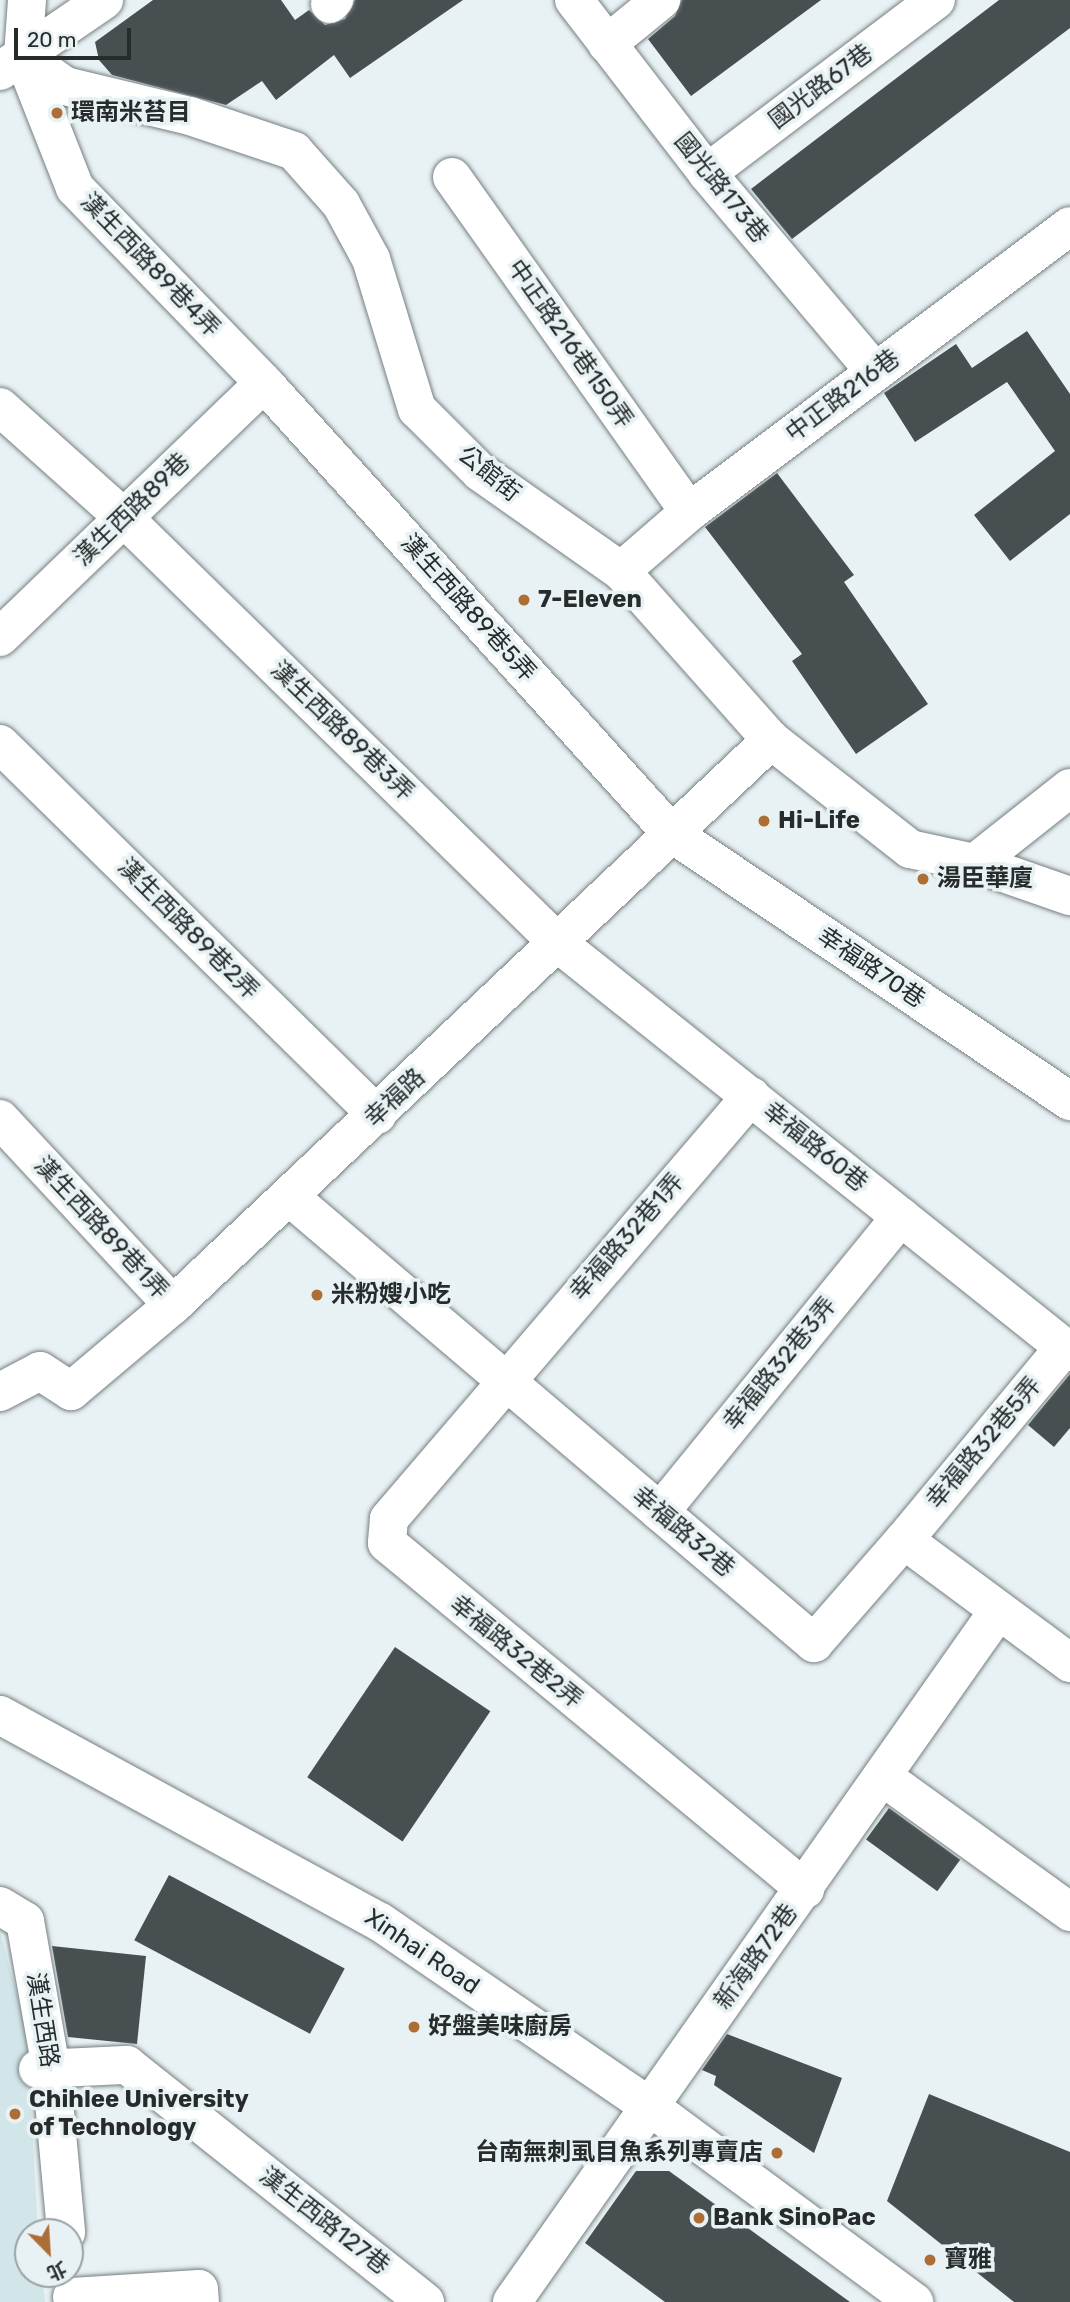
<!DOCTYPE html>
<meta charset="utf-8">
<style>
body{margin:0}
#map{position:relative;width:1070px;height:2302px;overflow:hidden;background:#e8f2f4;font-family:Rubik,"Noto Sans TC",sans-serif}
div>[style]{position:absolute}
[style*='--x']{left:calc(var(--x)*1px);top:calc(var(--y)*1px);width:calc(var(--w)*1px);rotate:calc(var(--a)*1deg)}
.built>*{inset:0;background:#d2e5e9}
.building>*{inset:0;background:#474f51;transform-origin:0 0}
.roads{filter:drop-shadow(0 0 2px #767f81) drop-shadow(0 0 2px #767f81)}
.minor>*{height:38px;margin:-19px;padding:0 19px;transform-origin:19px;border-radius:19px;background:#fff}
.dots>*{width:19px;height:19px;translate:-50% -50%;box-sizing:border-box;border:4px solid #e8f2f4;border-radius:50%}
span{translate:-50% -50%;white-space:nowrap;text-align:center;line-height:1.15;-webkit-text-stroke:7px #e8f2f4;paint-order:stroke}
.street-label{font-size:24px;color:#272b2c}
.poi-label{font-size:24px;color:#272b2c;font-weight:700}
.left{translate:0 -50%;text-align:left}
.right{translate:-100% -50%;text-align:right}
.north{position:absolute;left:14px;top:2218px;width:70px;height:70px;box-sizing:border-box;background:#e8f2f4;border:2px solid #9ba2a4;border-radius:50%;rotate:156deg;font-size:19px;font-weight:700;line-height:28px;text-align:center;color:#272b2c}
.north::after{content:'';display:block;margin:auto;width:24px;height:32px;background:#ad6e35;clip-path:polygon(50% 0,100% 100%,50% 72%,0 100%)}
.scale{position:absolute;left:14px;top:28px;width:117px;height:32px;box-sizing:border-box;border:4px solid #272b2c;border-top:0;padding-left:9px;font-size:21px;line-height:24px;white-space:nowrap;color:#272b2c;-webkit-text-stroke:5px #e8f2f4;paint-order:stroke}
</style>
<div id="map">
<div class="built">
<div style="clip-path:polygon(0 1931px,27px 2033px,38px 2232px,28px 2232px,28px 2274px,42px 2274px,45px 2302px,0 2302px)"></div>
</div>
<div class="building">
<div style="clip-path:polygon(153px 0,281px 0,295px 20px,309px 10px,325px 25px,345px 19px,355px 0,463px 0,350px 78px,334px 55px,276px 100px,262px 81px,226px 105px,112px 75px,99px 60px,95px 42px)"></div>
<div style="clip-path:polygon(682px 0,821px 0,691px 96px,648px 39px,675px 16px)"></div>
<div style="clip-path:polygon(999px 0,1070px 0,1070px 28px,792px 239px,751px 189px)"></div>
<div style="clip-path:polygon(1027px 331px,1070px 394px,1070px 514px,1010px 561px,974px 515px,1055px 451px,1007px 382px,915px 442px,884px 393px,956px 344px,972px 368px)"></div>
<div style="clip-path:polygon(777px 473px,854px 575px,844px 582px,928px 704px,856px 754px,792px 661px,802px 654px,705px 527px)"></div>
<div style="clip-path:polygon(1070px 1374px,1070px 1428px,1054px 1447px,1028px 1425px)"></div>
<div style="left:395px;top:1647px;width:115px;height:157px;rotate:34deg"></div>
<div style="left:889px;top:1808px;width:88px;height:39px;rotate:36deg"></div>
<div style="left:169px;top:1875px;width:199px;height:74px;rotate:28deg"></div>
<div style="clip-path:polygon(52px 1946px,146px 1956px,137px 2044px,68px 2037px)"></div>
<div style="clip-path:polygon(727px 2034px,842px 2078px,814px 2153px,714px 2085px,716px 2076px,702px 2070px)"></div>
<div style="clip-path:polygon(929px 2094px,1070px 2152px,1070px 2302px,1014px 2302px,887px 2201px)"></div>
<div style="clip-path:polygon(636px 2171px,669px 2171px,850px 2302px,665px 2302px,585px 2243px)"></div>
</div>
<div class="roads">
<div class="minor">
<div style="--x:27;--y:0;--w:56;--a:94.1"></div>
<div style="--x:23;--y:56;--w:142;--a:68.5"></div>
<div style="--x:75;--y:188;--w:272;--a:45.9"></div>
<div style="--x:264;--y:383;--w:607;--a:47.87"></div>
<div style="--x:671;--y:833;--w:481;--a:33.9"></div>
<div style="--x:574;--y:0;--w:218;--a:52.4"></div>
<div style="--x:707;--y:173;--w:260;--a:49.8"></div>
<div style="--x:330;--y:4;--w:6;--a:-45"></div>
<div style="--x:607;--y:44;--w:70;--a:-39.2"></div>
<div style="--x:23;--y:56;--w:52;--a:35.5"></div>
<div style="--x:65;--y:86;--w:129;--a:13.5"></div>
<div style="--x:190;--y:116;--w:110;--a:18.6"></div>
<div style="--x:294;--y:151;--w:71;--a:48.4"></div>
<div style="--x:341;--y:204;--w:63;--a:61.4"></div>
<div style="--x:371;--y:259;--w:157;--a:73"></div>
<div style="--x:417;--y:409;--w:89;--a:45"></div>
<div style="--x:480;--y:472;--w:172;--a:35.1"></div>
<div style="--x:621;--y:571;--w:226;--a:48.4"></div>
<div style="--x:771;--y:740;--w:177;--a:38.1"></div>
<div style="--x:910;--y:849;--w:66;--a:12.2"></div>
<div style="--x:975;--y:863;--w:101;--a:19.2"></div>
<div style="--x:0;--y:71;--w:126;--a:-34.3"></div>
<div style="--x:707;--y:173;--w:287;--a:-37.1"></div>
<div style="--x:452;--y:177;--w:410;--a:54.7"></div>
<div style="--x:0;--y:407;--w:166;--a:41.8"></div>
<div style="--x:124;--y:518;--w:609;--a:44.4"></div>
<div style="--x:559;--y:944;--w:654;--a:38.61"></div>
<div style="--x:621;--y:571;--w:90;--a:-40.9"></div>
<div style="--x:689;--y:512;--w:476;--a:-36.9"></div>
<div style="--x:0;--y:637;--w:366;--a:-43.9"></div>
<div style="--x:0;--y:744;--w:529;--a:44.54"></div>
<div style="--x:975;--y:863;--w:121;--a:-38.3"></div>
<div style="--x:751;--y:1096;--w:557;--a:130.56"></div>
<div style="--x:389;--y:1519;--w:24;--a:95"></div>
<div style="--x:387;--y:1543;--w:543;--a:39.62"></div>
<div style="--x:0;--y:1119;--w:254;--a:47.1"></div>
<div style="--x:291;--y:1198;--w:687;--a:40.39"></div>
<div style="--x:814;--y:1643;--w:137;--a:-48.9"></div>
<div style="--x:904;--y:1540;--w:207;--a:36.5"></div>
<div style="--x:0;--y:1392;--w:45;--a:-27.7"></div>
<div style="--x:40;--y:1371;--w:37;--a:33"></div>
<div style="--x:71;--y:1391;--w:133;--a:-40.1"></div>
<div style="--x:173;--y:1305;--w:823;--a:-43.37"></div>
<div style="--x:660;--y:1512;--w:381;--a:-50.8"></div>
<div style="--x:904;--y:1540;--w:251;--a:-50.3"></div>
<div style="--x:0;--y:1715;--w:433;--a:28.6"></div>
<div style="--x:380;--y:1922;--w:326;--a:34.4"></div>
<div style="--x:649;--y:2106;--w:330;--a:36.5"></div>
<div style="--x:883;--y:1777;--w:231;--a:35.8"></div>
<div style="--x:0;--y:1906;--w:29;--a:31"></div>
<div style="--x:25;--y:1921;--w:150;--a:80"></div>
<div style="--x:51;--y:2069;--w:164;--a:84.7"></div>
<div style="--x:38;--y:2069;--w:89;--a:-2.6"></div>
<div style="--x:127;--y:2065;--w:381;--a:38.5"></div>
<div style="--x:72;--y:2297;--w:127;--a:-3.6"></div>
<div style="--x:199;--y:2289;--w:13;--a:86"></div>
<div style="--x:512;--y:2302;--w:845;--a:-54.88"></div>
</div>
</div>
<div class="dots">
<div style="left:57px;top:113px;background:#ad6e35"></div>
<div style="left:524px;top:600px;background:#ad6e35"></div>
<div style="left:764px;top:821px;background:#ad6e35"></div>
<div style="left:923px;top:879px;background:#ad6e35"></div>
<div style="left:317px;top:1295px;background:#ad6e35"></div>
<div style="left:414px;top:2027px;background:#ad6e35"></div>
<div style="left:15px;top:2114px;background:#ad6e35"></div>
<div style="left:777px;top:2153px;background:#ad6e35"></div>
<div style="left:699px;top:2218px;background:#ad6e35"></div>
<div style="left:930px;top:2260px;background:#ad6e35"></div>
</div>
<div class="street-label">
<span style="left:821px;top:87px;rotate:-37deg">國光路67巷</span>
<span style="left:721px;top:188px;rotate:51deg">國光路173巷</span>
<span style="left:150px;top:265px;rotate:46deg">漢生西路89巷4弄</span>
<span style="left:570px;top:344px;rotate:55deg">中正路216巷150弄</span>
<span style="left:843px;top:396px;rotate:-37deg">中正路216巷</span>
<span style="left:489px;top:474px;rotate:39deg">公館街</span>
<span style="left:132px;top:510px;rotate:-44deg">漢生西路89巷</span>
<span style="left:468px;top:608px;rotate:48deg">漢生西路89巷5弄</span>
<span style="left:342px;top:731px;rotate:44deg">漢生西路89巷3弄</span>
<span style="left:188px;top:929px;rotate:45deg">漢生西路89巷2弄</span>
<span style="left:871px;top:968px;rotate:34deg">幸福路70巷</span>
<span style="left:395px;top:1098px;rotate:-43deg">幸福路</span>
<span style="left:815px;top:1147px;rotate:39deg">幸福路60巷</span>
<span style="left:101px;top:1228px;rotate:47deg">漢生西路89巷1弄</span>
<span style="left:627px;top:1237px;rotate:-49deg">幸福路32巷1弄</span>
<span style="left:780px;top:1364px;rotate:-51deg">幸福路32巷3弄</span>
<span style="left:984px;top:1443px;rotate:-50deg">幸福路32巷5弄</span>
<span style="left:683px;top:1532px;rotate:40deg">幸福路32巷</span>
<span style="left:516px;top:1652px;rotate:39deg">幸福路32巷2弄</span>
<span style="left:422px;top:1952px;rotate:34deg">Xinhai Road</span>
<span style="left:756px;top:1957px;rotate:-54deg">新海路72巷</span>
<span style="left:42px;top:2020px;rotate:81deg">漢生西路</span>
<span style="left:324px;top:2221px;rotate:38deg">漢生西路127巷</span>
</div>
<div class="poi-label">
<span class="left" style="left:71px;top:113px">環南米苔目</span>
<span class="left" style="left:538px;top:600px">7-Eleven</span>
<span class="left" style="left:778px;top:821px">Hi-Life</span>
<span class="left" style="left:937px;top:879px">湯臣華廈</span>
<span class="left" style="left:331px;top:1295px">米粉嫂小吃</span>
<span class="left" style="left:428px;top:2027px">好盤美味廚房</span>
<span class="left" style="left:29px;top:2114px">Chihlee University<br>of Technology</span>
<span class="right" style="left:763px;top:2153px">台南無刺虱目魚系列專賣店</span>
<span class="left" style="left:713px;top:2218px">Bank SinoPac</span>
<span class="left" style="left:944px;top:2260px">寶雅</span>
</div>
<div class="north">北</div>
<div class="scale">20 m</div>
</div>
